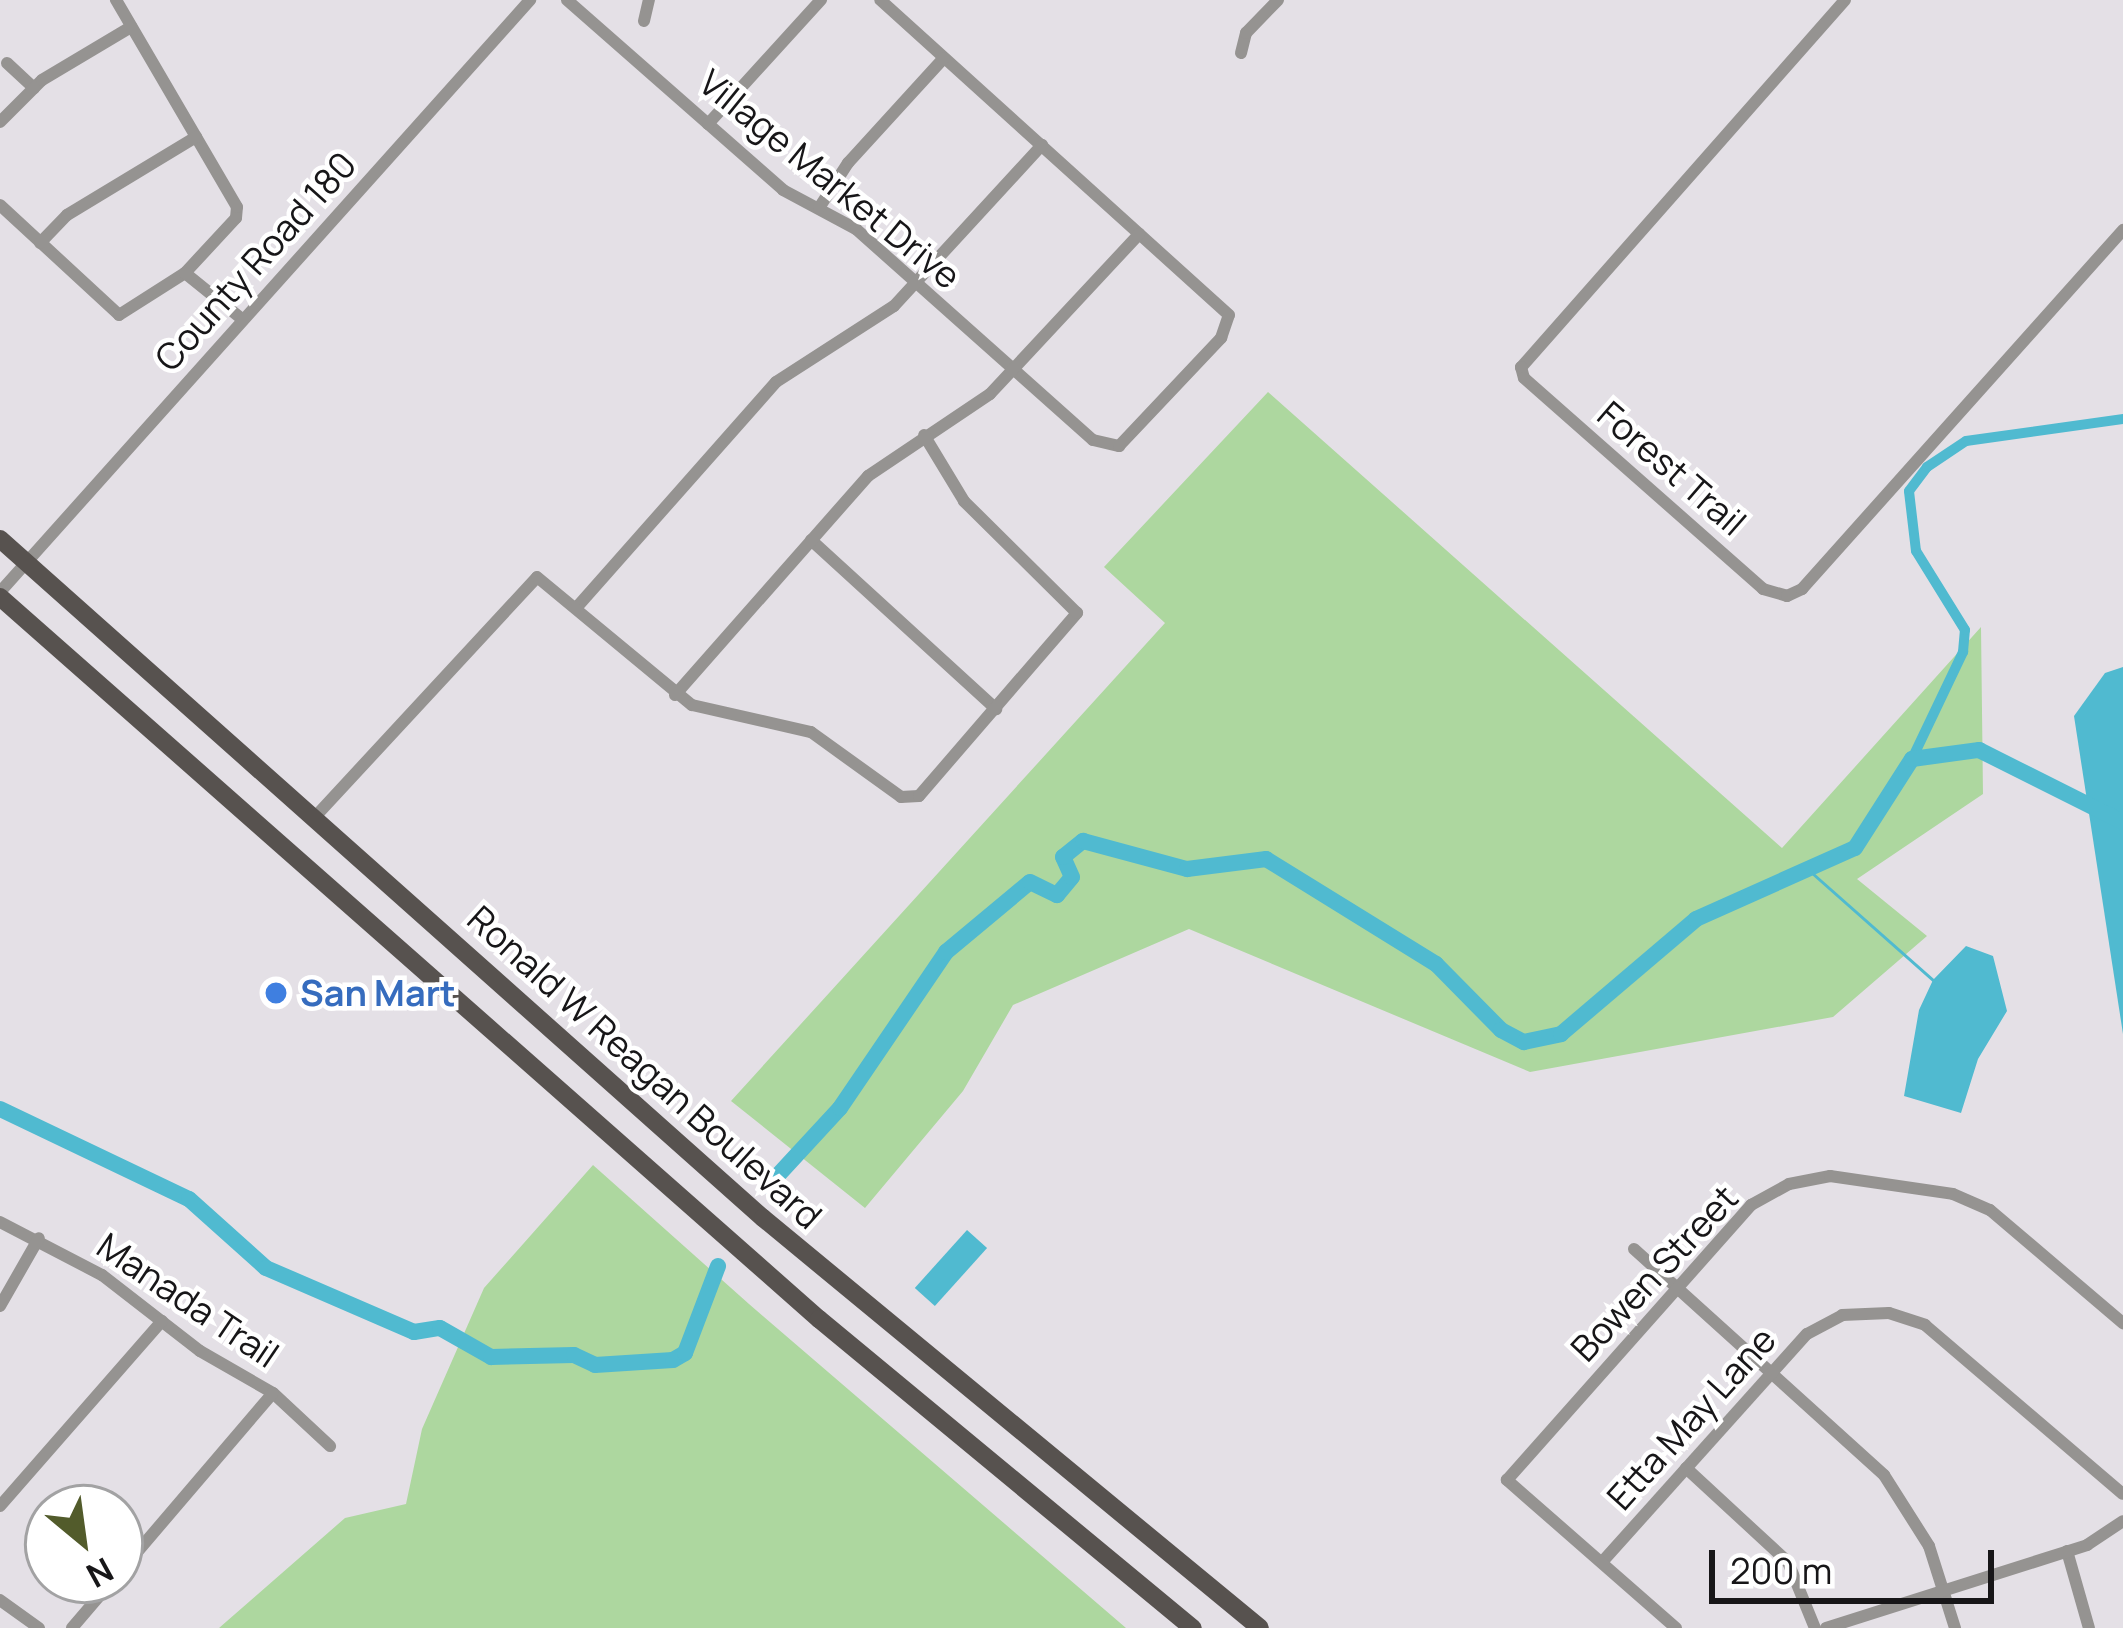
<!DOCTYPE html>
<style>
body{margin:0}
#map{position:relative;width:2123px;height:1628px;overflow:hidden;background:#e4e0e6;font-family:Manrope,sans-serif}
div>[style]{position:absolute}
[style*='--x']{left:calc(var(--x)*1px);top:calc(var(--y)*1px);width:calc(var(--w)*1px);rotate:calc(var(--a)*1deg)}
.green>*{inset:0;background:#add79f}
.water>*{inset:0;background:#50bad0;transform-origin:0 0}
.stream>*{height:3px;margin:-1.5px;padding:0 1.5px;transform-origin:1.5px;border-radius:1.5px;background:#50bad0}
.canal>*{height:10px;margin:-5px;padding:0 5px;transform-origin:5px;border-radius:5px;background:#50bad0}
.river>*{height:16px;margin:-8px;padding:0 8px;transform-origin:8px;border-radius:8px;background:#50bad0}
.minor>*{height:12px;margin:-6px;padding:0 6px;transform-origin:6px;border-radius:6px;background:#959391}
.primary>*{height:18px;margin:-9px;padding:0 9px;transform-origin:9px;border-radius:9px;background:#57524f}
.dots>*{width:33px;height:33px;translate:-50% -50%;box-sizing:border-box;border:6px solid #fff;border-radius:50%}
span{translate:-50% -50%;white-space:nowrap;text-align:center;line-height:1.15;-webkit-text-stroke:9px #fff;paint-order:stroke}
.street-label{font-size:36px;color:#171618}
.shop-label{font-size:36px;color:#366cbe;font-weight:700}
.left{translate:0 -50%;text-align:left}
.north{position:absolute;left:24px;top:1484px;width:120px;height:120px;box-sizing:border-box;background:#fff;border:3px solid #a2a2a3;border-radius:50%;rotate:151deg;font-size:33px;font-weight:700;line-height:48px;text-align:center;color:#171618}
.north::after{content:'';display:block;margin:auto;width:42px;height:54px;background:#525b2b;clip-path:polygon(50% 0,100% 100%,50% 72%,0 100%)}
.scale{position:absolute;left:1709px;top:1550px;width:285px;height:54px;box-sizing:border-box;border:6px solid #171618;border-top:0;padding-left:15px;font-size:36px;line-height:42px;white-space:nowrap;color:#171618;-webkit-text-stroke:9px #fff;paint-order:stroke}
</style>
<div id="map">
<div class="green">
<div style="clip-path:polygon(1268px 392px,1782px 848px,1981px 627px,1983px 794px,1857px 879px,1927px 936px,1833px 1017px,1530px 1072px,1189px 929px,1013px 1005px,963px 1091px,865px 1208px,731px 1101px,1165px 623px,1104px 567px)"></div>
<div style="clip-path:polygon(593px 1165px,749px 1304px,1126px 1628px,219px 1628px,345px 1518px,406px 1504px,422px 1429px,484px 1288px)"></div>
</div>
<div class="water">
<div style="clip-path:polygon(2123px 667px,2123px 1034px,2074px 716px,2105px 673px)"></div>
<div style="clip-path:polygon(1966px 946px,1993px 956px,2007px 1011px,1978px 1059px,1961px 1113px,1904px 1096px,1919px 1010px,1933px 980px)"></div>
<div style="left:967px;top:1230px;width:27px;height:78px;rotate:42deg"></div>
</div>
<div class="stream">
<div style="--x:1812;--y:873;--w:162;--a:41.5"></div>
</div>
<div class="canal">
<div style="--x:1912;--y:759;--w:119;--a:-64.5"></div>
<div style="--x:1963;--y:652;--w:22;--a:-85"></div>
<div style="--x:1965;--y:630;--w:93;--a:-121.8"></div>
<div style="--x:1916;--y:551;--w:60;--a:-96.7"></div>
<div style="--x:1909;--y:491;--w:30;--a:-53"></div>
<div style="--x:1927;--y:467;--w:47;--a:-33.7"></div>
<div style="--x:1966;--y:441;--w:159;--a:-8"></div>
</div>
<div class="river">
<div style="--x:0;--y:1109;--w:209;--a:25.5"></div>
<div style="--x:189;--y:1199;--w:103;--a:41.9"></div>
<div style="--x:266;--y:1268;--w:161;--a:23.4"></div>
<div style="--x:414;--y:1332;--w:26;--a:-9"></div>
<div style="--x:440;--y:1328;--w:59;--a:29.6"></div>
<div style="--x:491;--y:1357;--w:83;--a:-1.4"></div>
<div style="--x:574;--y:1355;--w:23;--a:25"></div>
<div style="--x:595;--y:1365;--w:78;--a:-3.7"></div>
<div style="--x:673;--y:1360;--w:14;--a:-30"></div>
<div style="--x:685;--y:1353;--w:93;--a:-69.2"></div>
<div style="--x:768;--y:1186;--w:106;--a:-47.3"></div>
<div style="--x:840;--y:1108;--w:189;--a:-55.8"></div>
<div style="--x:946;--y:952;--w:109;--a:-39.8"></div>
<div style="--x:1030;--y:882;--w:30;--a:26"></div>
<div style="--x:1057;--y:895;--w:23;--a:-50"></div>
<div style="--x:1072;--y:877;--w:22;--a:-114"></div>
<div style="--x:1063;--y:857;--w:26;--a:-39"></div>
<div style="--x:1083;--y:841;--w:108;--a:15.1"></div>
<div style="--x:1187;--y:869;--w:80;--a:-7.2"></div>
<div style="--x:1266;--y:859;--w:200;--a:31.7"></div>
<div style="--x:1436;--y:964;--w:93;--a:45.4"></div>
<div style="--x:1501;--y:1030;--w:26;--a:28"></div>
<div style="--x:1524;--y:1042;--w:38;--a:-12"></div>
<div style="--x:1561;--y:1034;--w:177;--a:-40.4"></div>
<div style="--x:1696;--y:919;--w:174;--a:-24.1"></div>
<div style="--x:1855;--y:848;--w:106;--a:-57.4"></div>
<div style="--x:1912;--y:759;--w:68;--a:-7.7"></div>
<div style="--x:1979;--y:750;--w:161;--a:26.6"></div>
</div>
<div class="minor">
<div style="--x:567;--y:0;--w:288;--a:41.3"></div>
<div style="--x:783;--y:190;--w:83;--a:28.1"></div>
<div style="--x:856;--y:229;--w:317;--a:41.7"></div>
<div style="--x:1093;--y:440;--w:27;--a:13"></div>
<div style="--x:1119;--y:446;--w:149;--a:-46.6"></div>
<div style="--x:1221;--y:338;--w:24;--a:-71"></div>
<div style="--x:1229;--y:315;--w:470;--a:-137.9"></div>
<div style="--x:1845;--y:0;--w:490;--a:131.4"></div>
<div style="--x:1521;--y:367;--w:11;--a:75"></div>
<div style="--x:1524;--y:378;--w:319;--a:41.4"></div>
<div style="--x:1763;--y:589;--w:25;--a:16"></div>
<div style="--x:1787;--y:596;--w:17;--a:-25"></div>
<div style="--x:1802;--y:589;--w:482;--a:-48.2"></div>
<div style="--x:644;--y:21;--w:22;--a:-77"></div>
<div style="--x:1241;--y:53;--w:21;--a:-76"></div>
<div style="--x:1246;--y:33;--w:46;--a:-45.9"></div>
<div style="--x:7;--y:63;--w:37;--a:43"></div>
<div style="--x:0;--y:122;--w:59;--a:-45"></div>
<div style="--x:42;--y:80;--w:104;--a:-30.8"></div>
<div style="--x:708;--y:124;--w:168;--a:-47.7"></div>
<div style="--x:0;--y:205;--w:162;--a:42.7"></div>
<div style="--x:119;--y:315;--w:78;--a:-32.5"></div>
<div style="--x:185;--y:273;--w:75;--a:-47.2"></div>
<div style="--x:236;--y:218;--w:11;--a:-85"></div>
<div style="--x:237;--y:207;--w:240;--a:-120.3"></div>
<div style="--x:819;--y:208;--w:54;--a:-57.2"></div>
<div style="--x:848;--y:163;--w:142;--a:-47.6"></div>
<div style="--x:40;--y:243;--w:39;--a:-46"></div>
<div style="--x:67;--y:215;--w:151;--a:-31.2"></div>
<div style="--x:185;--y:273;--w:73;--a:38.9"></div>
<div style="--x:811;--y:540;--w:251;--a:42.4"></div>
<div style="--x:0;--y:592;--w:795;--a:-48.16"></div>
<div style="--x:577;--y:607;--w:300;--a:-48.5"></div>
<div style="--x:776;--y:382;--w:140;--a:-32.8"></div>
<div style="--x:894;--y:306;--w:219;--a:-47.4"></div>
<div style="--x:675;--y:695;--w:292;--a:-48.6"></div>
<div style="--x:868;--y:476;--w:147;--a:-33.9"></div>
<div style="--x:990;--y:394;--w:219;--a:-47"></div>
<div style="--x:314;--y:818;--w:328;--a:-47.2"></div>
<div style="--x:537;--y:577;--w:201;--a:39.6"></div>
<div style="--x:692;--y:705;--w:122;--a:12.8"></div>
<div style="--x:811;--y:732;--w:111;--a:35.8"></div>
<div style="--x:901;--y:797;--w:18;--a:-3"></div>
<div style="--x:919;--y:796;--w:242;--a:-49.2"></div>
<div style="--x:1077;--y:613;--w:159;--a:-135.3"></div>
<div style="--x:964;--y:501;--w:77;--a:-121.2"></div>
<div style="--x:0;--y:1222;--w:115;--a:27.5"></div>
<div style="--x:102;--y:1275;--w:124;--a:37.8"></div>
<div style="--x:200;--y:1351;--w:84;--a:29.9"></div>
<div style="--x:273;--y:1393;--w:78;--a:42.9"></div>
<div style="--x:1634;--y:1249;--w:337;--a:42.1"></div>
<div style="--x:1884;--y:1475;--w:84;--a:57.6"></div>
<div style="--x:1929;--y:1546;--w:86;--a:72.4"></div>
<div style="--x:0;--y:1306;--w:78;--a:-60.2"></div>
<div style="--x:1686;--y:1468;--w:139;--a:42.7"></div>
<div style="--x:1788;--y:1562;--w:71;--a:67.8"></div>
<div style="--x:0;--y:1506;--w:246;--a:-48.8"></div>
<div style="--x:2067;--y:1551;--w:80;--a:74.1"></div>
<div style="--x:1603;--y:1561;--w:305;--a:-48.1"></div>
<div style="--x:1807;--y:1334;--w:40;--a:-28"></div>
<div style="--x:1842;--y:1315;--w:47;--a:-2.4"></div>
<div style="--x:1889;--y:1313;--w:38;--a:18"></div>
<div style="--x:1925;--y:1325;--w:260;--a:40.5"></div>
<div style="--x:120;--y:1572;--w:235;--a:-49.5"></div>
<div style="--x:0;--y:1600;--w:48;--a:35.7"></div>
<div style="--x:72;--y:1628;--w:63;--a:-49.5"></div>
<div style="--x:1676;--y:1628;--w:225;--a:-138.8"></div>
<div style="--x:1507;--y:1480;--w:368;--a:-48.4"></div>
<div style="--x:1751;--y:1205;--w:43;--a:-28.9"></div>
<div style="--x:1789;--y:1184;--w:42;--a:-11"></div>
<div style="--x:1830;--y:1176;--w:124;--a:8.3"></div>
<div style="--x:1953;--y:1194;--w:40;--a:23.4"></div>
<div style="--x:1990;--y:1210;--w:175;--a:40.4"></div>
<div style="--x:1826;--y:1628;--w:274;--a:-17.6"></div>
<div style="--x:2087;--y:1545;--w:43;--a:-33.7"></div>
</div>
<div class="primary">
<div style="--x:0;--y:539;--w:1021;--a:41.67"></div>
<div style="--x:763;--y:1218;--w:644;--a:39.52"></div>
<div style="--x:0;--y:597;--w:1092;--a:41.4"></div>
<div style="--x:819;--y:1319;--w:485;--a:39.6"></div>
</div>
<div class="dots">
<div style="left:276px;top:993px;background:#3f7fe0"></div>
</div>
<div class="street-label">
<span style="left:830px;top:179px;rotate:39deg">Village Market Drive</span>
<span style="left:255px;top:261px;rotate:-48deg">County Road 180</span>
<span style="left:1672px;top:468px;rotate:41deg">Forest Trail</span>
<span style="left:645px;top:1067px;rotate:42deg">Ronald W Reagan Boulevard</span>
<span style="left:1654px;top:1273px;rotate:-47deg">Bowen Street</span>
<span style="left:188px;top:1300px;rotate:34deg">Manada Trail</span>
<span style="left:1691px;top:1418px;rotate:-48deg">Etta May Lane</span>
</div>
<div class="shop-label">
<span class="left" style="left:300px;top:993px">San Mart</span>
</div>
<div class="north">N</div>
<div class="scale">200 m</div>
</div>
